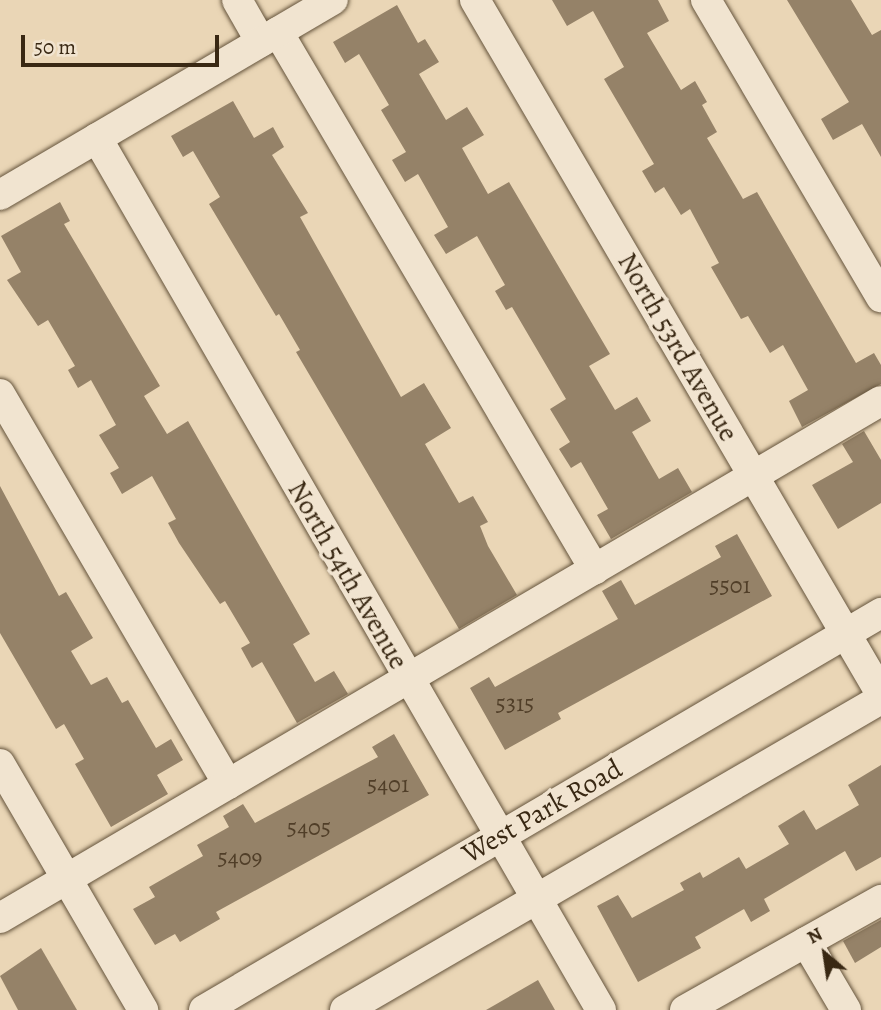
<!DOCTYPE html>
<style>
body{margin:0}
#map{position:relative;width:881px;height:1010px;overflow:hidden;background:#ead6b6;font-family:Alegreya,serif}
div>[style]{position:absolute}
[style*='--x']{left:calc(var(--x)*1px);top:calc(var(--y)*1px);width:calc(var(--w)*1px);rotate:calc(var(--a)*1deg)}
.building>*{inset:0;background:#958268}
.roads{filter:drop-shadow(0 0 2px #65543c) drop-shadow(0 0 2px #65543c)}
.minor>*{height:30px;margin:-15px;padding:0 15px;transform-origin:15px;border-radius:15px;background:#f1e4d0}
span{translate:-50% -50%;white-space:nowrap;text-align:center;line-height:1.15;-webkit-text-stroke:7px #f1e4d0;paint-order:stroke}
.number-label{font-size:24px;color:#503e28}
.number-label span{-webkit-text-stroke-width:0}
.street-label{font-size:28px;color:#392813}
.north{position:absolute;left:790px;top:919px;width:70px;height:70px;-webkit-text-stroke:5px #f1e4d0;paint-order:stroke;rotate:331deg;font-size:19px;font-weight:700;line-height:28px;text-align:center;color:#392813}
.north::after{content:'';display:block;margin:auto;width:24px;height:32px;background:#392813;clip-path:polygon(50% 0,100% 100%,50% 72%,0 100%)}
.scale{position:absolute;left:21px;top:35px;width:198px;height:32px;box-sizing:border-box;border:4px solid #392813;border-top:0;padding-left:9px;font-size:21px;line-height:24px;white-space:nowrap;color:#392813;-webkit-text-stroke:5px #f1e4d0;paint-order:stroke}
</style>
<div id="map">
<div class="building">
<div style="clip-path:polygon(552px 0,658px 0,669px 21px,647px 33px,681px 90px,695px 81px,707px 102px,702px 105px,717px 132px,707px 138px,743px 199px,757px 192px,856px 363px,874px 353px,881px 365px,881px 384px,802px 427px,789px 401px,808px 390px,783px 345px,770px 353px,748px 316px,741px 319px,711px 267px,719px 263px,690px 209px,681px 215px,664px 187px,655px 193px,642px 171px,654px 164px,604px 79px,624px 67px,593px 11px,567px 26px)"></div>
<div style="clip-path:polygon(787px 0,851px 0,872px 35px,881px 30px,881px 157px,862px 124px,833px 140px,821px 119px,849px 102px)"></div>
<div style="clip-path:polygon(397px 5px,418px 43px,425px 39px,439px 62px,419px 74px,446px 120px,467px 107px,484px 135px,462px 148px,488px 194px,509px 182px,610px 354px,589px 366px,615px 410px,637px 397px,651px 421px,632px 432px,659px 479px,678px 468px,692px 492px,611px 539px,597px 515px,608px 509px,581px 462px,571px 468px,559px 449px,570px 442px,550px 409px,566px 399px,512px 307px,506px 310px,495px 291px,505px 285px,477px 236px,446px 254px,434px 235px,448px 227px,418px 174px,405px 182px,392px 160px,406px 152px,381px 110px,389px 105px,359px 54px,345px 63px,333px 42px)"></div>
<div style="clip-path:polygon(233px 101px,254px 138px,273px 127px,284px 147px,272px 155px,308px 213px,300px 217px,401px 397px,424px 383px,451px 428px,425px 444px,459px 503px,473px 496px,488px 522px,480px 526px,488px 546px,517px 595px,459px 629px,296px 352px,300px 350px,279px 314px,276px 316px,209px 204px,220px 197px,193px 151px,183px 157px,171px 136px)"></div>
<div style="clip-path:polygon(60px 202px,70px 221px,64px 224px,160px 386px,144px 396px,167px 434px,188px 421px,310px 634px,293px 644px,315px 682px,334px 671px,348px 694px,297px 723px,262px 662px,252px 668px,241px 648px,250px 643px,225px 601px,220px 604px,179px 543px,168px 523px,176px 519px,152px 476px,122px 494px,110px 473px,119px 468px,99px 435px,116px 425px,91px 380px,78px 388px,68px 370px,75px 366px,48px 320px,38px 326px,7px 280px,21px 272px,1px 236px)"></div>
<div style="clip-path:polygon(864px 431px,881px 460px,881px 503px,838px 529px,812px 485px,853px 462px,842px 444px)"></div>
<div style="clip-path:polygon(0 486px,59px 596px,66px 592px,93px 638px,71px 651px,91px 685px,107px 677px,122px 703px,128px 700px,156px 748px,171px 739px,183px 760px,157px 775px,168px 794px,111px 827px,75px 764px,84px 759px,64px 724px,56px 729px,0 633px)"></div>
<div style="clip-path:polygon(737px 534px,772px 596px,558px 713px,561px 719px,505px 750px,470px 688px,489px 677px,495px 687px,618px 619px,602px 591px,621px 580px,635px 605px,721px 557px,715px 546px)"></div>
<div style="clip-path:polygon(394px 734px,429px 795px,216px 912px,220px 919px,180px 942px,175px 934px,155px 945px,133px 909px,155px 897px,149px 887px,203px 856px,197px 845px,229px 827px,223px 816px,243px 804px,255px 823px,378px 757px,372px 747px)"></div>
<div style="clip-path:polygon(881px 765px,881px 857px,856px 871px,845px 851px,764px 899px,770px 911px,751px 922px,744px 909px,695px 937px,701px 948px,638px 982px,597px 906px,618px 895px,632px 918px,684px 890px,680px 883px,700px 872px,703px 878px,739px 857px,746px 869px,789px 844px,778px 826px,804px 810px,816px 830px,859px 805px,848px 785px)"></div>
<div style="clip-path:polygon(881px 920px,881px 947px,855px 963px,843px 941px)"></div>
<div style="clip-path:polygon(41px 948px,77px 1010px,18px 1010px,0 976px)"></div>
<div style="clip-path:polygon(538px 980px,555px 1010px,486px 1010px)"></div>
</div>
<div class="roads">
<div class="minor">
<div style="--x:237;--y:0;--w:48;--a:60.3"></div>
<div style="--x:475;--y:0;--w:804;--a:59.67"></div>
<div style="--x:706;--y:0;--w:345;--a:59.5"></div>
<div style="--x:278;--y:32;--w:624;--a:59.49"></div>
<div style="--x:97;--y:138;--w:1007;--a:59.97"></div>
<div style="--x:0;--y:195;--w:386;--a:-30.4"></div>
<div style="--x:0;--y:394;--w:452;--a:59.7"></div>
<div style="--x:0;--y:764;--w:285;--a:59.8"></div>
<div style="--x:0;--y:918;--w:1021;--a:-30.41"></div>
<div style="--x:806;--y:942;--w:79;--a:59.5"></div>
<div style="--x:204;--y:1010;--w:785;--a:-30.39"></div>
<div style="--x:345;--y:1010;--w:620;--a:-30.12"></div>
<div style="--x:685;--y:1010;--w:225;--a:-29.3"></div>
</div>
</div>
<div class="number-label">
<span style="left:730px;top:586px">5501</span>
<span style="left:515px;top:704px">5315</span>
<span style="left:388px;top:785px">5401</span>
<span style="left:309px;top:828px">5405</span>
<span style="left:240px;top:858px">5409</span>
</div>
<div class="street-label">
<span style="left:678px;top:347px;rotate:60deg">North 53rd Avenue</span>
<span style="left:348px;top:575px;rotate:60deg">North 54th Avenue</span>
<span style="left:542px;top:811px;rotate:-30deg">West Park Road</span>
</div>
<div class="north">N</div>
<div class="scale">50 m</div>
</div>
